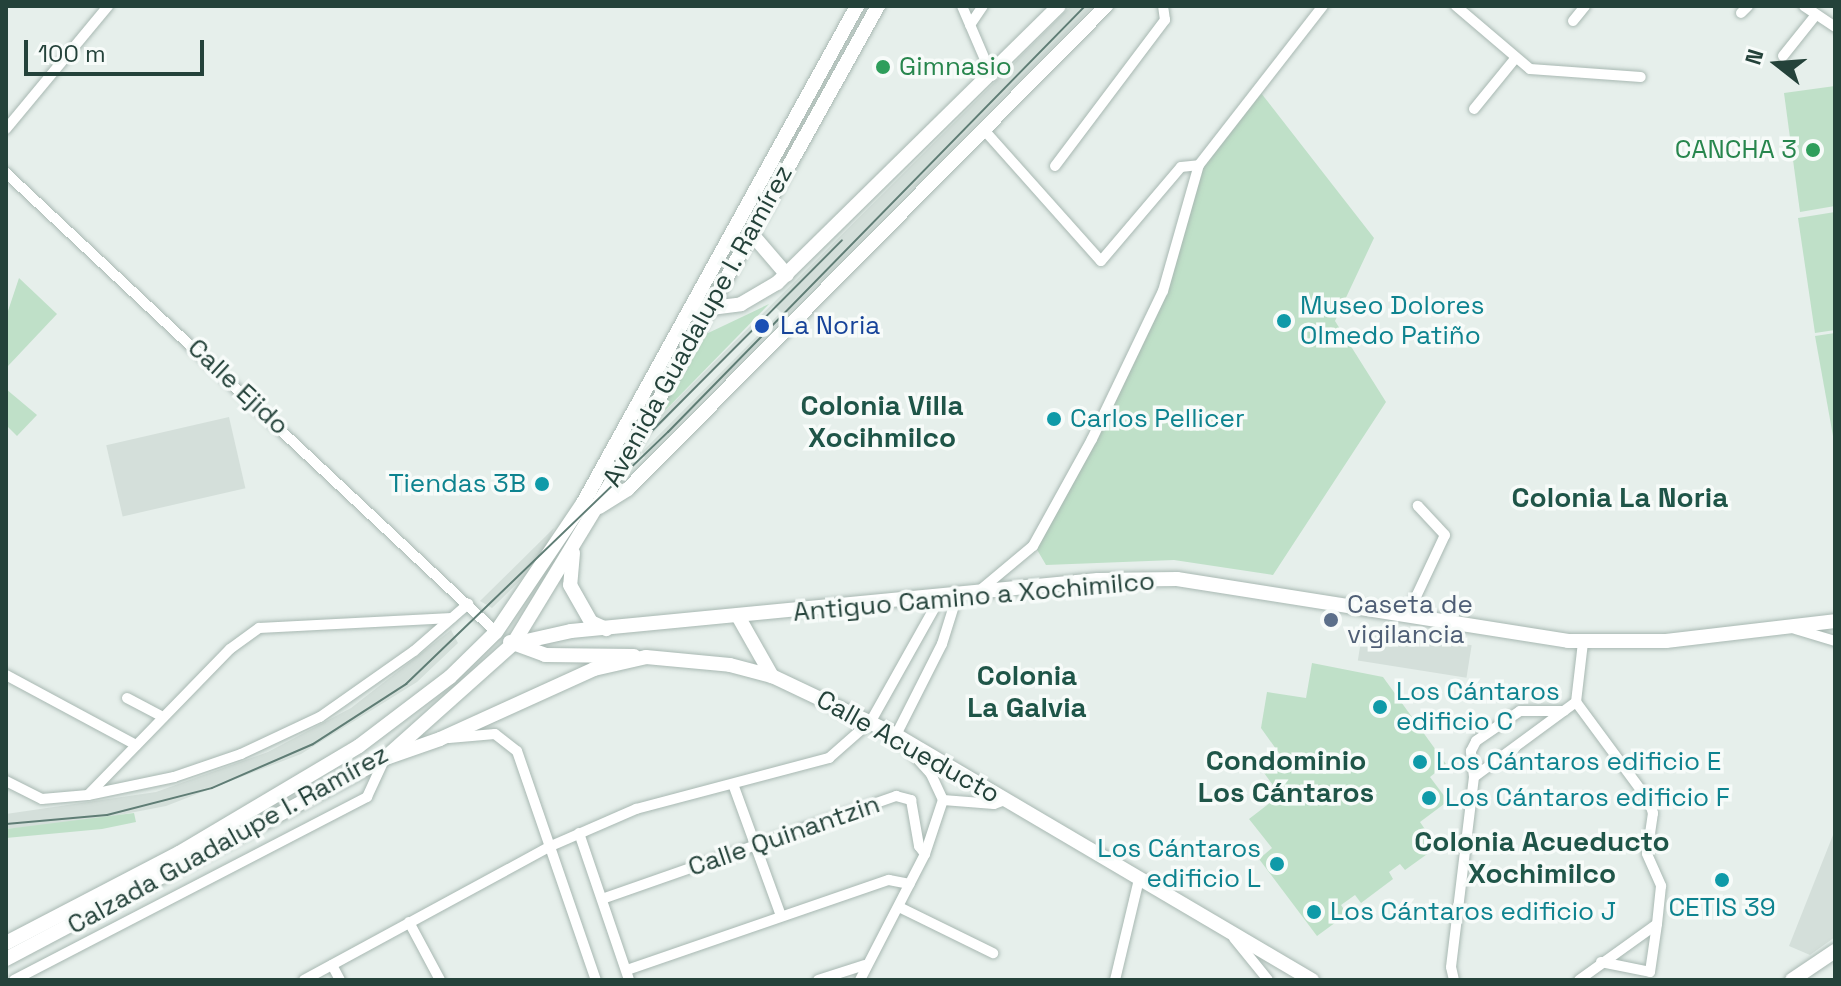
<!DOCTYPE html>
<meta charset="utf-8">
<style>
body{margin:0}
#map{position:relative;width:1841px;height:986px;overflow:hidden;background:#e6efeb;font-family:"Space Grotesk",sans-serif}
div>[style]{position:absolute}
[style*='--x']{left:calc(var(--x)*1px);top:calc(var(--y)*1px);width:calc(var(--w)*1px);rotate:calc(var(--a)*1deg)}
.built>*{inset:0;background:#d4dfda;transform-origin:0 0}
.green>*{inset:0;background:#bfe0c8}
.roads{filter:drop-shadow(0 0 2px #a8b8b2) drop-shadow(0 0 2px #a8b8b2)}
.street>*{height:10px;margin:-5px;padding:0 5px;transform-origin:5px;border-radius:5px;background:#fff}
.secondary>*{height:14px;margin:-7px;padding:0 7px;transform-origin:7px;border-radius:7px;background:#fff}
.tram>*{height:2px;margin:-1px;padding:0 1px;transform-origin:1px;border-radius:1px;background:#5f7d75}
.dots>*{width:22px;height:22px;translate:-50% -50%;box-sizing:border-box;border:4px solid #f7fbf9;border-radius:50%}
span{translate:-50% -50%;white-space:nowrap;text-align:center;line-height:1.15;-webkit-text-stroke:7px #f7fbf9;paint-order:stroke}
.leisure-label{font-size:26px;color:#27864d}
.left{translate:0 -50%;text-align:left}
.right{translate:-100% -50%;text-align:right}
.culture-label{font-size:26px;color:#0d838f}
.street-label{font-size:26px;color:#24423a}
.transit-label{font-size:26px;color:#164399}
.service-label{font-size:26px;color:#4e5e75}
.neighbourhood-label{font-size:28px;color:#1f5548;font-weight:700}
.frame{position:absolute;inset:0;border:8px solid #24423a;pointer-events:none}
.north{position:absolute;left:1737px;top:24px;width:80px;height:80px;-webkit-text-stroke:6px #f7fbf9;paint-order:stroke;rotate:287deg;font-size:22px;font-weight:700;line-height:32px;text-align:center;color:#24423a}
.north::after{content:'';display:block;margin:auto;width:28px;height:36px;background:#24423a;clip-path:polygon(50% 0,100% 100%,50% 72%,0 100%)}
.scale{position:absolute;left:24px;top:40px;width:180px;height:36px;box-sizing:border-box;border:4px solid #24423a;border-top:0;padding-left:10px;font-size:24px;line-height:28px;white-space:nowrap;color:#24423a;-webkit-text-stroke:6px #f7fbf9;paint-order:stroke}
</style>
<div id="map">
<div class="built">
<div style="clip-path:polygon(1071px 6px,1093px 6px,645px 458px,642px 452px,781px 312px,774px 306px,650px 436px,647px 429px)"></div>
<div style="left:229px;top:417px;width:73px;height:126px;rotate:77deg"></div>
<div style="clip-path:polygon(554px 528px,540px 561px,492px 608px,480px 601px)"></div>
<div style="left:1363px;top:628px;width:110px;height:33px;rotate:9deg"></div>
<div style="clip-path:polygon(451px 630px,458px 643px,417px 682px,301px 754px,166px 806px,78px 823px,6px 829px,6px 814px,156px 792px,268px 752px,351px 708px)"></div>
<div style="clip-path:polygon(1835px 830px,1835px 937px,1810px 955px,1789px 946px)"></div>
</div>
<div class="green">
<div style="clip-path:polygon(1835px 86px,1835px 206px,1800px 212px,1784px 93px)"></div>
<div style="clip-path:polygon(1261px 93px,1374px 238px,1335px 321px,1386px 402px,1273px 575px,1174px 560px,1046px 565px,1032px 541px,1145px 328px,1179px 251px,1195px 175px)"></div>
<div style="clip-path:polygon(1835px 212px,1835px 330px,1815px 333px,1798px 218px)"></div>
<div style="clip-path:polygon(19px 278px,57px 314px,8px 366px,6px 317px)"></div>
<div style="clip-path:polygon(769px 304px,734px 340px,648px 428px,704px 335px)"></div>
<div style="clip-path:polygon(1835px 333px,1835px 447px,1815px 336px)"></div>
<div style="clip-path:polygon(6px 389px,37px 415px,17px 436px,6px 425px)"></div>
<div style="clip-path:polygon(1312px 663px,1383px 677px,1446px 764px,1430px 777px,1448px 801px,1420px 822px,1437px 847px,1405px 870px,1400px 864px,1389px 872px,1393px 879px,1361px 903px,1355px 895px,1341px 905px,1347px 914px,1317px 936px,1259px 859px,1272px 848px,1249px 819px,1280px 795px,1262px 770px,1281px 756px,1261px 728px,1267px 692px,1306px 698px)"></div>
<div style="clip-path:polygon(134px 813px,136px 822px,102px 829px,6px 838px,6px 829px)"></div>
</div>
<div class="roads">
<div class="street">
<div style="--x:962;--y:6;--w:76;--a:66.8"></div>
<div style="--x:1456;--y:6;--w:97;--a:40.4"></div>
<div style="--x:1530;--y:69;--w:111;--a:4.1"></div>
<div style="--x:1804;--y:6;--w:37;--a:34"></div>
<div style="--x:1741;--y:13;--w:10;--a:-45"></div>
<div style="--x:1573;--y:21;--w:19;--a:-51"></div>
<div style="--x:970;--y:25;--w:23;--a:-56"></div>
<div style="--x:1783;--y:56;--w:51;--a:-51.3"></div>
<div style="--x:1474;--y:109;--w:63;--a:-50.8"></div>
<div style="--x:6;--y:129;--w:160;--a:-50.3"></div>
<div style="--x:985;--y:131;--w:174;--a:48.3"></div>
<div style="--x:1101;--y:261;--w:123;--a:-49.6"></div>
<div style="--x:1181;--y:167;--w:18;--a:-6"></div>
<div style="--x:1055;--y:166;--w:183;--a:-53"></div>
<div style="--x:1165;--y:20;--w:14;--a:-98"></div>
<div style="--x:6;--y:173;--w:671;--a:43.13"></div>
<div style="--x:979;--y:591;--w:70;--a:-39.8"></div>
<div style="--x:1033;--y:546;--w:122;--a:-61.1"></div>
<div style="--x:1092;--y:439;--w:164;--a:-64.4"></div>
<div style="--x:1163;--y:291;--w:131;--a:-74.1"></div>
<div style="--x:1199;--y:165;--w:202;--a:-52.1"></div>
<div style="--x:1407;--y:616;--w:89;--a:-64.9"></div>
<div style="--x:1445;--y:535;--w:40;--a:-133"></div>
<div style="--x:1795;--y:629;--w:42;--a:16.7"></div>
<div style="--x:6;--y:675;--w:148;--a:28.3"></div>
<div style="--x:127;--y:698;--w:41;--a:27.8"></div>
<div style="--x:1576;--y:702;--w:60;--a:-83.3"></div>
<div style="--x:449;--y:738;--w:46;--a:-5"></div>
<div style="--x:495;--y:734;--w:28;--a:38"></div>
<div style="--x:517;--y:751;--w:242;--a:71"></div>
<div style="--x:1474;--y:777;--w:127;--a:-36.3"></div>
<div style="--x:1576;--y:702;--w:123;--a:53.6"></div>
<div style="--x:1649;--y:801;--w:13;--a:72"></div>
<div style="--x:1653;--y:813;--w:41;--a:98.3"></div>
<div style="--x:1647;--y:854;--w:35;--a:66"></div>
<div style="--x:1661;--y:886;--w:38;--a:96"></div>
<div style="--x:1657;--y:924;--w:96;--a:144.3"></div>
<div style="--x:6;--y:781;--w:40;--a:26.6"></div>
<div style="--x:42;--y:799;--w:46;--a:-5"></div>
<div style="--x:88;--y:795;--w:204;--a:-45.8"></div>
<div style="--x:230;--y:649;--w:36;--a:-36"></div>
<div style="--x:259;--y:628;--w:193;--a:-3"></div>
<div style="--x:733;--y:784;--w:140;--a:70"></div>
<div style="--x:88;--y:795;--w:88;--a:-11.8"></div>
<div style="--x:174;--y:777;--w:71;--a:-18.9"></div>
<div style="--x:241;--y:754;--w:87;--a:-25.1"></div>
<div style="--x:320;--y:717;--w:115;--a:-35.1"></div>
<div style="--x:414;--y:651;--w:72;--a:-41"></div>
<div style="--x:943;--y:800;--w:51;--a:4.5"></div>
<div style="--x:994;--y:804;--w:12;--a:-20"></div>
<div style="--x:579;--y:833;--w:155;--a:71.2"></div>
<div style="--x:602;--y:899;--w:312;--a:-19.3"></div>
<div style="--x:896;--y:796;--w:16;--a:15"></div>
<div style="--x:911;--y:800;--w:47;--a:80.1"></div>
<div style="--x:919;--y:846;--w:10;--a:53"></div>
<div style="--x:899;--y:907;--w:105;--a:26.1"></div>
<div style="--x:409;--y:922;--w:66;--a:61.9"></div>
<div style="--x:1234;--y:938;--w:54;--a:51"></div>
<div style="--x:1601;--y:962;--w:50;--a:11.5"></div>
<div style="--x:1650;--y:972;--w:49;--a:-81.7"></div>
<div style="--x:332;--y:965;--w:17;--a:62"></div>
<div style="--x:627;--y:970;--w:277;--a:-19"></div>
<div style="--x:889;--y:880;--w:21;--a:11"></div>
<div style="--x:14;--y:980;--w:398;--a:-27.4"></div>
<div style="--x:367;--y:797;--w:43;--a:-65.2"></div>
<div style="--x:304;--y:980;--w:281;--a:-28.5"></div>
<div style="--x:551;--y:846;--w:93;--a:-23.5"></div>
<div style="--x:636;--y:809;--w:200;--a:-14.8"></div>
<div style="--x:829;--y:758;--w:56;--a:-41.4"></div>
<div style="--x:871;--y:721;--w:141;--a:-60.7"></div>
<div style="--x:818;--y:980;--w:49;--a:-17.7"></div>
<div style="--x:860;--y:980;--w:142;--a:-62.7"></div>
<div style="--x:925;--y:854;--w:57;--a:-71.6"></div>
<div style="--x:943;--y:800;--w:29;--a:-115"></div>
<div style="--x:931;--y:774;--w:52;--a:-131.9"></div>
<div style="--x:896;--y:735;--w:102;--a:-63.2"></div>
<div style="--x:942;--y:644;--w:50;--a:-72.6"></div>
<div style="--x:1115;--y:980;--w:104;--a:-76.6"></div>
<div style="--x:1454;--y:980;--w:13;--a:-103"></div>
<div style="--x:1451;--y:967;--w:191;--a:-83.1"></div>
<div style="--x:1474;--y:777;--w:26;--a:-97"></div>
<div style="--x:1471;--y:751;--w:11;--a:-63"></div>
<div style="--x:1476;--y:741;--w:53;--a:-34.3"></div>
<div style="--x:1520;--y:711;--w:44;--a:0"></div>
</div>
<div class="secondary">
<div style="--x:751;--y:233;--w:55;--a:49.4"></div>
<div style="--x:703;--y:309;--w:38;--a:-7"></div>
<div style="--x:741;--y:304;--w:42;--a:-30.3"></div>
<div style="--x:777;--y:283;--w:395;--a:-44.5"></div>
<div style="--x:599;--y:507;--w:34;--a:-32"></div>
<div style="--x:628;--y:489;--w:680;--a:-45.3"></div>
<div style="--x:573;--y:553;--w:32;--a:95"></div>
<div style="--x:570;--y:585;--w:43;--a:60.4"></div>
<div style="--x:591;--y:622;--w:17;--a:25"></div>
<div style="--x:739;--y:618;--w:67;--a:60.4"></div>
<div style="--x:510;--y:642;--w:37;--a:20"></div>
<div style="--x:545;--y:655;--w:89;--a:0.6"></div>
<div style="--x:513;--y:644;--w:59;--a:-12.6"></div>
<div style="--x:571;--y:631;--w:529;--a:-5.53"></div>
<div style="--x:1098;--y:580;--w:79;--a:-0.7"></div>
<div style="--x:1177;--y:579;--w:396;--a:9"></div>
<div style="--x:1568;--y:641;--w:98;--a:0"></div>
<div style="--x:1666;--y:641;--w:170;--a:-6.7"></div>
<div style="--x:389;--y:757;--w:54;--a:-19.4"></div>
<div style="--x:440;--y:739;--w:169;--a:-24.4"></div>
<div style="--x:594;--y:669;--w:53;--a:-13"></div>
<div style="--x:646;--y:657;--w:84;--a:5.4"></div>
<div style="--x:730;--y:665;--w:43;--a:14.7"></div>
<div style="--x:772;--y:676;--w:137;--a:25.4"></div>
<div style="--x:896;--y:735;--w:483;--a:30.5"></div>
<div style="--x:6;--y:943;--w:195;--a:-27.5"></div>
<div style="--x:179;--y:853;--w:209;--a:-30.7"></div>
<div style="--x:359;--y:746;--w:114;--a:-37.2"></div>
<div style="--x:450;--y:677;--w:64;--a:-44.4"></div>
<div style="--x:496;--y:632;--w:156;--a:-56"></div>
<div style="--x:583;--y:503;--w:568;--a:-61.13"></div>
<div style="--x:6;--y:959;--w:429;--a:-27.9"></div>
<div style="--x:385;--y:758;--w:171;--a:-41.7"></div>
<div style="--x:513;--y:644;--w:223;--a:-58.7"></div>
<div style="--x:629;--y:453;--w:512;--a:-60.88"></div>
<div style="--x:1792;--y:980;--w:52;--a:-34"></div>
</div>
</div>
<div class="tram">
<div style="--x:616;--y:467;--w:320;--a:-45.1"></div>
<div style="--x:6;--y:824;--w:101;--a:-5.1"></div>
<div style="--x:107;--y:815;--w:108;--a:-14.4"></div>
<div style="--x:212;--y:788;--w:110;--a:-23.5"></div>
<div style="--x:313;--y:744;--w:111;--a:-32.8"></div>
<div style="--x:406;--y:684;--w:364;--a:-43.9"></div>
<div style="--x:668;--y:432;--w:596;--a:-45.61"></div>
</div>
<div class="dots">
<div style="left:883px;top:67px;background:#2e9e5b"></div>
<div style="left:1813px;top:150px;background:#2e9e5b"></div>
<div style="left:1284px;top:321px;background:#0f9aa8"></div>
<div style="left:762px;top:326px;background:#1a4fb4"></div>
<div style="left:1054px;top:419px;background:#0f9aa8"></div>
<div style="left:542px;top:484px;background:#0f9aa8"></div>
<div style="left:1331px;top:620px;background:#5c6f8a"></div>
<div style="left:1380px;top:707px;background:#0f9aa8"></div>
<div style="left:1420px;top:762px;background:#0f9aa8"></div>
<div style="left:1429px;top:798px;background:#0f9aa8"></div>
<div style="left:1277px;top:864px;background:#0f9aa8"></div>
<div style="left:1722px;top:880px;background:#0f9aa8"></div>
<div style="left:1314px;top:912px;background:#0f9aa8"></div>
</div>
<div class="leisure-label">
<span class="left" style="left:899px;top:67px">Gimnasio</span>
<span class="right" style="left:1797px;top:150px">CANCHA 3</span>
</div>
<div class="culture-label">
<span class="left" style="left:1300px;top:321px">Museo Dolores<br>Olmedo Patiño</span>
<span class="left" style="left:1070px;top:419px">Carlos Pellicer</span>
<span class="right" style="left:526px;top:484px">Tiendas 3B</span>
<span class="left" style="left:1396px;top:707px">Los Cántaros<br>edificio C</span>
<span class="left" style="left:1436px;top:762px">Los Cántaros edificio E</span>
<span class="left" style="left:1445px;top:798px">Los Cántaros edificio F</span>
<span class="right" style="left:1261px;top:864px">Los Cántaros<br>edificio L</span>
<span style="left:1722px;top:908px">CETIS 39</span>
<span class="left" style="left:1330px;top:912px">Los Cántaros edificio J</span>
</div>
<div class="street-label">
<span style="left:698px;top:326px;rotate:-61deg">Avenida Guadalupe I. Ramírez</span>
<span style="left:238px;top:387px;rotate:43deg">Calle Ejido</span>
<span style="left:974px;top:597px;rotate:-5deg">Antiguo Camino a Xochimilco</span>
<span style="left:908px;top:747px;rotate:29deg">Calle Acueducto</span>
<span style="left:784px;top:836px;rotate:-19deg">Calle Quinantzin</span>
<span style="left:228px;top:840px;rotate:-29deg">Calzada Guadalupe I. Ramírez</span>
</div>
<div class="transit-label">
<span class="left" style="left:780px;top:326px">La Noria</span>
</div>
<div class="service-label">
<span class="left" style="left:1347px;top:620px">Caseta de<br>vigilancia</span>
</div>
<div class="neighbourhood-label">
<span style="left:882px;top:421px">Colonia Villa<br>Xocihmilco</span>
<span style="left:1620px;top:497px">Colonia La Noria</span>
<span style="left:1027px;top:691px">Colonia<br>La Galvia</span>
<span style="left:1286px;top:776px">Condominio<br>Los Cántaros</span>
<span style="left:1542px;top:857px">Colonia Acueducto<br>Xochimilco</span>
</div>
<div class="frame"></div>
<div class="north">N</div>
<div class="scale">100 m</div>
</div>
